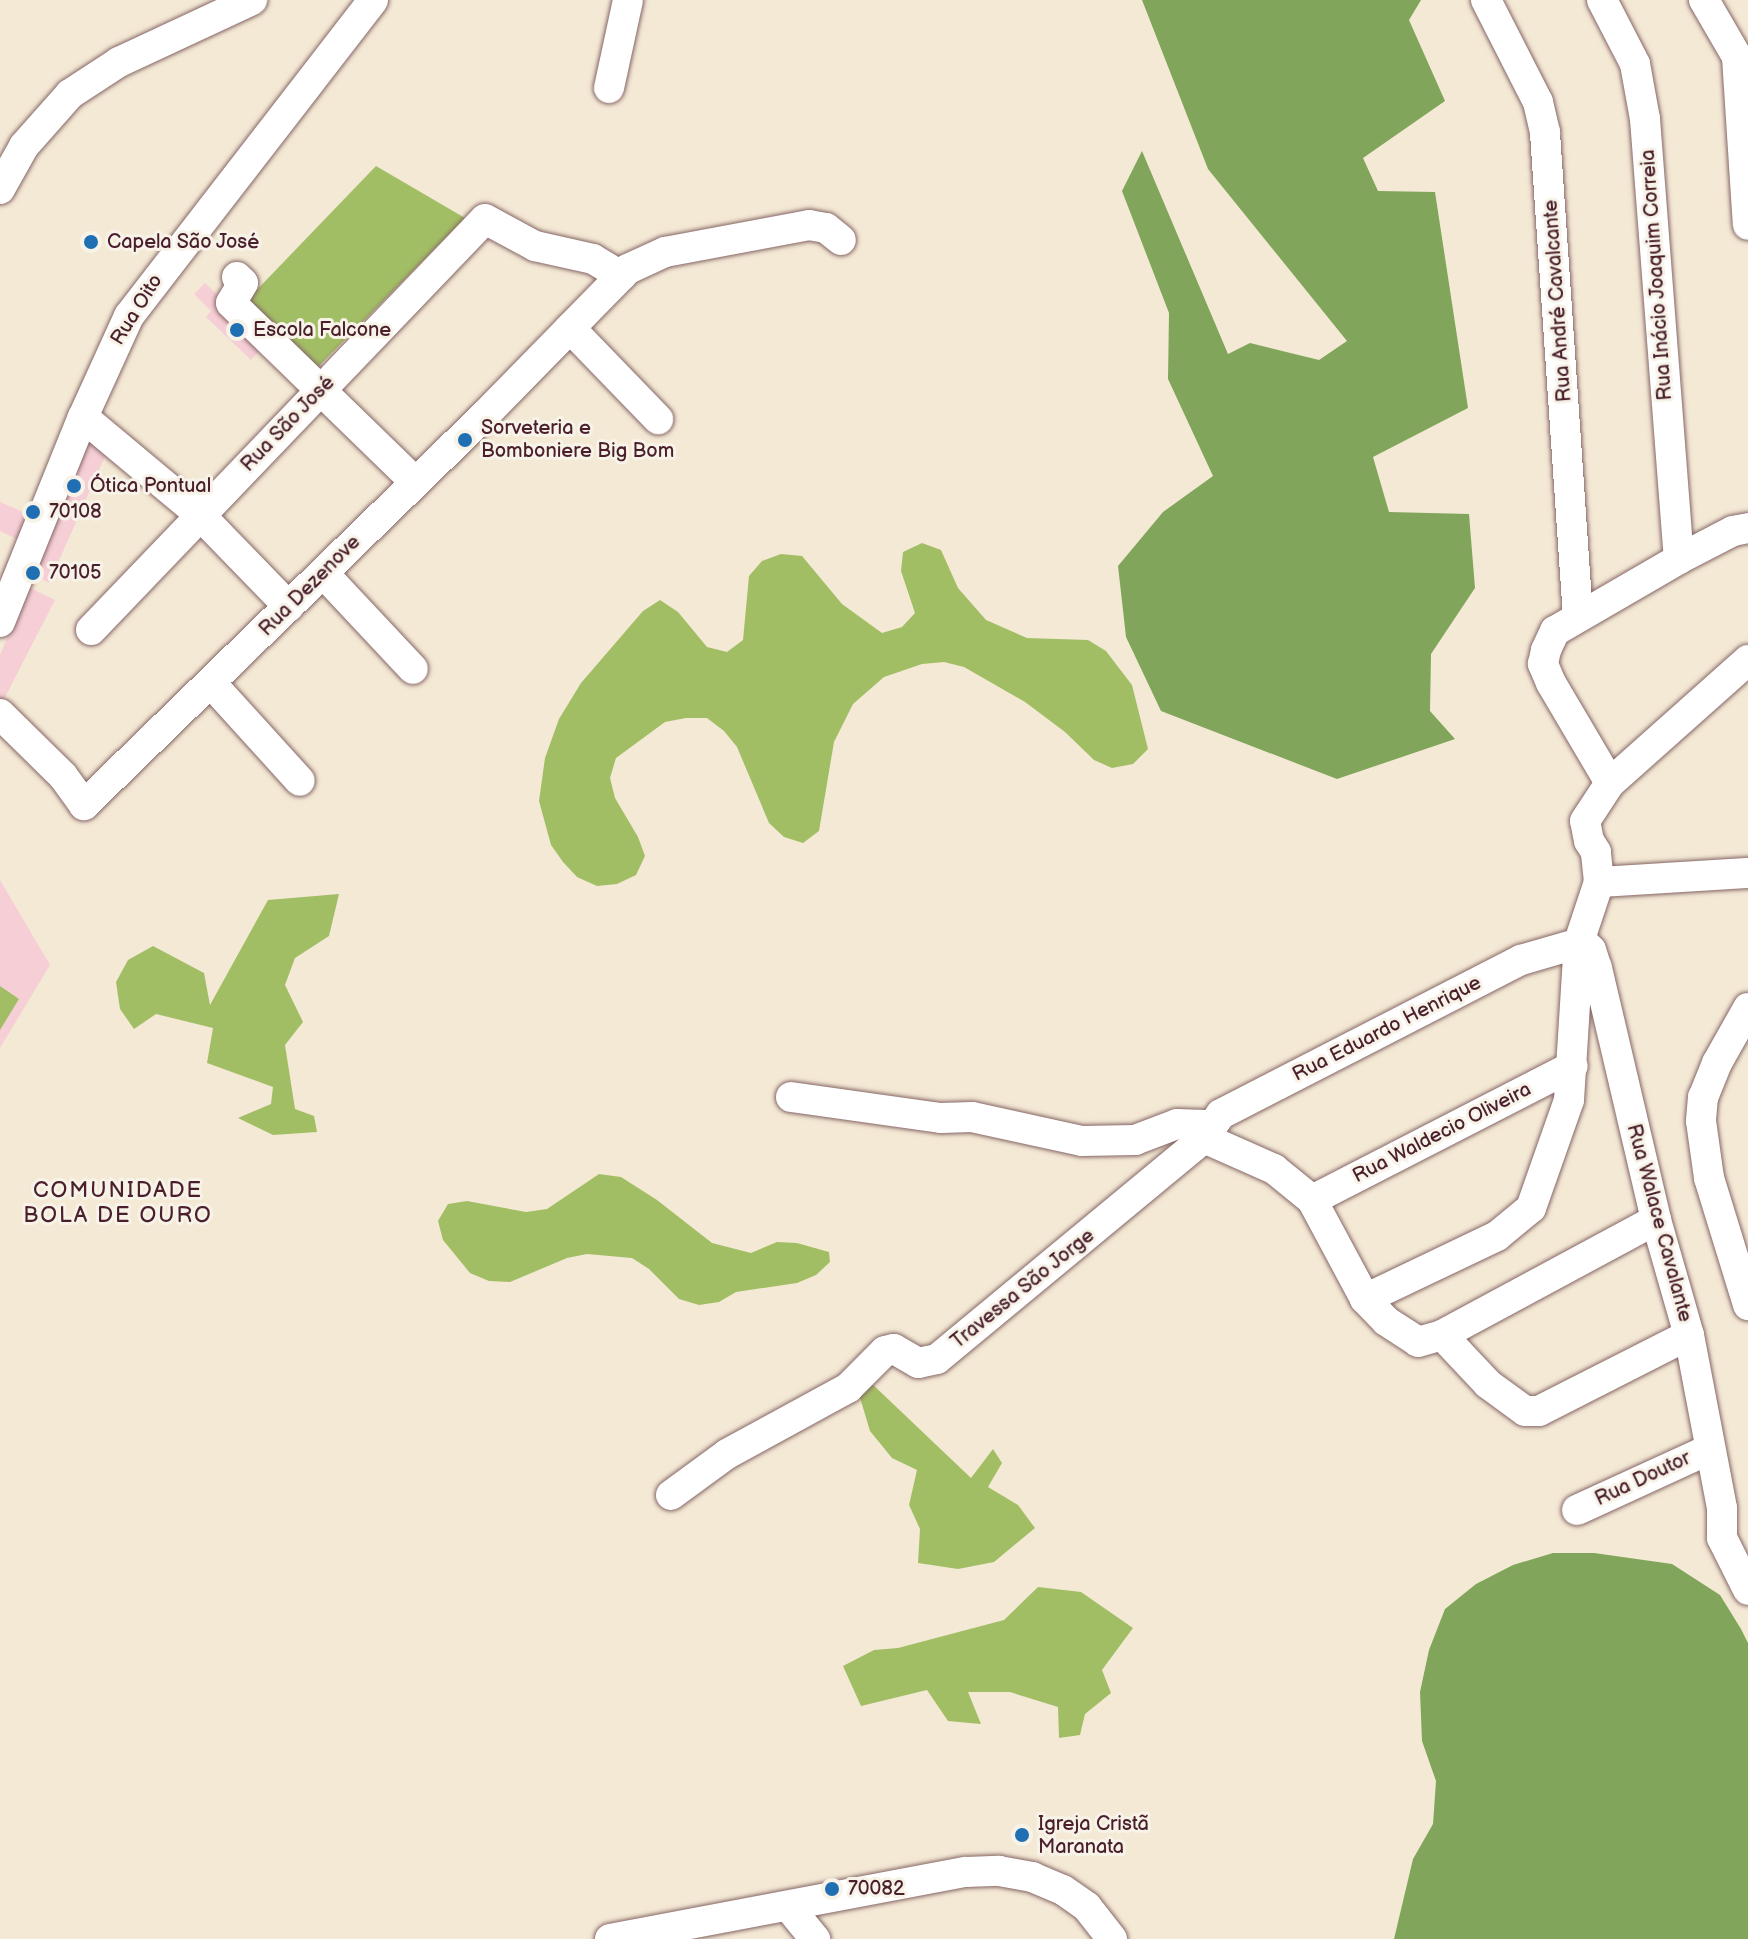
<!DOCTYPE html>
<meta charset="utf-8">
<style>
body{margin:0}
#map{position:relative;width:1748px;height:1939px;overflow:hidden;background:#f4e9d5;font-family:"Balsamiq Sans",sans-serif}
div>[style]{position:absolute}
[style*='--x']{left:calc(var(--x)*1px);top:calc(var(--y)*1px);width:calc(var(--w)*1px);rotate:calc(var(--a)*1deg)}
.built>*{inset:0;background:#f6cfd6}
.green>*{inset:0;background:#a2be65}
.forest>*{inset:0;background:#81a55a}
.roads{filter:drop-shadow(0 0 2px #866666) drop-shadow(0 0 2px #866666)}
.minor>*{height:30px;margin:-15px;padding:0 15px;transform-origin:15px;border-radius:15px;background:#fff}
.dots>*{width:22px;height:22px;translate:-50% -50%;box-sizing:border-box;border:4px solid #f7f3e8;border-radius:50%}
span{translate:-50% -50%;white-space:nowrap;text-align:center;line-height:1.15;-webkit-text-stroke:6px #f7f3e8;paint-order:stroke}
.poi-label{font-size:20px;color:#4a1f2b}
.left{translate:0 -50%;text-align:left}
.street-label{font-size:20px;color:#4a1f2b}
.neighbourhood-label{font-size:22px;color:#4a1f2b;letter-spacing:2px}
</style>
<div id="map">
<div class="built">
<div style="clip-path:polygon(205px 283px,267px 343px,251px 360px,206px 317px,211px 311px,194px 294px)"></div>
<div style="clip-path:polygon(92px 430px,110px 445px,49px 583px,33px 573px)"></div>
<div style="clip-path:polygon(0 502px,28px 514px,17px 539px,0 531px)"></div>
<div style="clip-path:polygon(28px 587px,55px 600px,0 707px,0 655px)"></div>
<div style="clip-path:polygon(0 880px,50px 965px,0 1048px)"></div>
</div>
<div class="green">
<div style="clip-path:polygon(376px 166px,465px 218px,317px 368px,248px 299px)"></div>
<div style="clip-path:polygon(922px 543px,941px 550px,958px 588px,986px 620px,1027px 638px,1088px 640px,1106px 651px,1132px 685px,1148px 749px,1133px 764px,1112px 768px,1094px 760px,1065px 732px,1025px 702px,964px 667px,944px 662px,922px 664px,884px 677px,853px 704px,834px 742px,819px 831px,803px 843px,784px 837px,769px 823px,737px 747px,724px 731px,707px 718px,686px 718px,665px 722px,616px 758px,610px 778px,615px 798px,638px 837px,645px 856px,636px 875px,617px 884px,597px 886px,577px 877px,563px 862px,551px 845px,539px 801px,545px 758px,559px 719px,581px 683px,643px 611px,660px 600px,678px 612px,707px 647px,727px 652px,743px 640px,749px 576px,762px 561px,781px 554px,802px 556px,842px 604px,882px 633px,902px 627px,915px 613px,901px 571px,903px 552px)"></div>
<div style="clip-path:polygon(339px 894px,329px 936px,295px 958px,285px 985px,303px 1022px,285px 1045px,295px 1109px,314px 1116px,317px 1132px,273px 1135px,238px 1118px,271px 1104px,273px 1087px,207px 1063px,213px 1028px,156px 1014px,134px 1029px,120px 1009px,116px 982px,128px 960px,153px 946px,204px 973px,210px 1005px,268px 900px)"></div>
<div style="clip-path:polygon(0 986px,19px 999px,0 1030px)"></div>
<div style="clip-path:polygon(599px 1174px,621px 1177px,657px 1200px,712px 1243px,751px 1253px,777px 1242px,797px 1243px,829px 1252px,830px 1262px,816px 1275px,797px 1283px,736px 1292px,719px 1302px,699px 1305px,679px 1299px,649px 1269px,632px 1258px,587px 1254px,567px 1258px,510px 1282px,489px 1281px,470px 1273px,443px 1240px,438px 1221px,448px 1204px,467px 1201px,526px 1212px,547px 1209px)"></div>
<div style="clip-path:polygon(869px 1381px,971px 1478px,993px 1449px,1002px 1463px,988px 1487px,1018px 1505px,1035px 1528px,994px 1562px,958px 1569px,918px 1563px,920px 1529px,909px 1505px,917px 1470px,892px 1458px,870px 1431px,858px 1391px)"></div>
<div style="clip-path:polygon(1038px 1587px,1081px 1592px,1133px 1628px,1102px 1670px,1111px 1693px,1085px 1714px,1080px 1735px,1059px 1738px,1058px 1707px,1010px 1692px,968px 1692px,981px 1724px,948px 1721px,927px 1690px,861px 1706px,843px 1666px,874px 1650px,898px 1648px,1004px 1620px)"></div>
</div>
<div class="forest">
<div style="clip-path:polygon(1142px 0,1421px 0,1409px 20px,1445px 101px,1363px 158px,1378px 191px,1435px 192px,1468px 408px,1373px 457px,1389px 512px,1469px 514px,1475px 588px,1431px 654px,1430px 711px,1455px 739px,1337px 779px,1161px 711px,1126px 637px,1118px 566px,1163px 512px,1213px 476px,1168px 379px,1169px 313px,1122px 191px,1142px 151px,1228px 354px,1250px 343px,1319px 360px,1347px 341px,1208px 169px)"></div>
<div style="clip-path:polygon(1553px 1553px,1594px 1553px,1672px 1564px,1720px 1595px,1741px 1629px,1748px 1643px,1748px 1939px,1394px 1939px,1413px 1859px,1433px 1824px,1436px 1781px,1422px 1741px,1420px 1692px,1429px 1650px,1445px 1609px,1476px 1584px,1513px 1565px)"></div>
</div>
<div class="roads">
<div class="minor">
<div style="--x:1486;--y:0;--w:114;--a:63"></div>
<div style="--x:1538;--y:102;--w:32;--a:77"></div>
<div style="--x:1545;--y:133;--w:483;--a:86.1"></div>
<div style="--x:1602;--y:0;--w:72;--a:62.7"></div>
<div style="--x:1635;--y:64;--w:56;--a:79.7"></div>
<div style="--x:1645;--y:119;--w:441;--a:85.6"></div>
<div style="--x:1704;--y:0;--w:66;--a:59.9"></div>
<div style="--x:1737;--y:57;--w:168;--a:86.3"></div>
<div style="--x:609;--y:88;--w:90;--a:-77.8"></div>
<div style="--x:0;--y:189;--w:49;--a:-60.8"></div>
<div style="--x:24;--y:146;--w:69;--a:-48.5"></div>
<div style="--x:70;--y:94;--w:59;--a:-33.1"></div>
<div style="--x:119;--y:62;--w:147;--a:-25"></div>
<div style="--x:237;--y:277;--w:8;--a:45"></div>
<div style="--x:243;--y:283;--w:23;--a:121"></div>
<div style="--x:231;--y:303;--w:255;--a:44.2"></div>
<div style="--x:570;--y:328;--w:127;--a:46"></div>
<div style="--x:83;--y:417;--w:151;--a:39.9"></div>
<div style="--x:199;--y:514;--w:129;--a:45.9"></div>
<div style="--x:324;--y:574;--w:130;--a:46.9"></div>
<div style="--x:0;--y:622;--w:221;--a:-68"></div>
<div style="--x:83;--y:417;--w:111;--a:-65.5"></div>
<div style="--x:129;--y:316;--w:399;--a:-52.3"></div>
<div style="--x:91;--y:630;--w:569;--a:-46.21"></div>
<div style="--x:485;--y:219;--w:57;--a:28.4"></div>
<div style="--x:535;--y:246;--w:59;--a:12.6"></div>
<div style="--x:593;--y:259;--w:33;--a:31"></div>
<div style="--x:211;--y:683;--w:132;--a:47.8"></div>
<div style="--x:0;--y:714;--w:88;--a:44.5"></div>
<div style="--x:63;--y:776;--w:36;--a:54"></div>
<div style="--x:84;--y:805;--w:557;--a:-44.2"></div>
<div style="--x:483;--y:417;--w:207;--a:-45.6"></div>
<div style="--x:628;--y:269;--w:41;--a:-24.7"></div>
<div style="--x:665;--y:252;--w:147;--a:-10.6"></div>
<div style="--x:809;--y:225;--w:17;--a:10"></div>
<div style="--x:826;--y:228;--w:19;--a:39"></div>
<div style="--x:1610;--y:783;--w:116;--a:-120.5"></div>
<div style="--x:1551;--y:683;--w:21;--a:-113"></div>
<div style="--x:1543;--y:664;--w:14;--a:-78"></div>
<div style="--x:1546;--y:650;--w:21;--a:-65"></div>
<div style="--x:1555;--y:631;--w:143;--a:-30.1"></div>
<div style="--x:1679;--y:559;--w:61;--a:-27.4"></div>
<div style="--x:1733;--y:531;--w:15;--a:-11"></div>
<div style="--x:1599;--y:882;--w:149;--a:-3.5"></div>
<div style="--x:1748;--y:1008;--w:63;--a:119.4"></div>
<div style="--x:1717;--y:1063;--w:37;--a:112"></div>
<div style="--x:1703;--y:1097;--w:24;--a:95"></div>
<div style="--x:1701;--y:1121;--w:58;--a:82"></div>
<div style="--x:1709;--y:1178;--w:133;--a:72.9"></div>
<div style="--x:791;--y:1097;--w:151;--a:8"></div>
<div style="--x:941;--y:1118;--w:31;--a:-2"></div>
<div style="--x:972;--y:1117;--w:113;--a:12.3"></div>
<div style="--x:1082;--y:1141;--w:53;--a:-1.1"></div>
<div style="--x:1135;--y:1140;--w:45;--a:-20.9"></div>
<div style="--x:1177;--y:1124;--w:35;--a:2"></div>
<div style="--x:1204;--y:1138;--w:77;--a:23.9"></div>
<div style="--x:1274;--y:1169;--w:49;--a:39.2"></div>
<div style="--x:1312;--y:1200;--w:112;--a:61.8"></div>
<div style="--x:1365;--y:1299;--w:30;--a:46"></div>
<div style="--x:1386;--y:1321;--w:38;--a:33"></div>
<div style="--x:1418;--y:1342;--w:25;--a:-16"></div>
<div style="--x:1442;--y:1335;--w:243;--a:-28.3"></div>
<div style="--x:1312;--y:1200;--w:293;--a:-27.2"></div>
<div style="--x:1365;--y:1299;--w:146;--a:-25.5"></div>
<div style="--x:1497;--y:1236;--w:44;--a:-39.5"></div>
<div style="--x:1531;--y:1208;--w:114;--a:-70.6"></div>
<div style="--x:1569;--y:1100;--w:158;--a:-86.4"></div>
<div style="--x:1579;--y:942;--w:63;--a:-71.6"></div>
<div style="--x:1599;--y:882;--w:30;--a:-96"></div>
<div style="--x:1596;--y:852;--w:13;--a:-122"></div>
<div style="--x:1589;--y:841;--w:20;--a:-101"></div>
<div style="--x:1585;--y:821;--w:45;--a:-56.7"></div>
<div style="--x:1610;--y:783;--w:185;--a:-41.7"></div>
<div style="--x:1442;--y:1335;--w:67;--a:46.8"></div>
<div style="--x:1488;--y:1384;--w:46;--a:36.1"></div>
<div style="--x:1525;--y:1411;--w:14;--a:0"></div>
<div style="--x:1539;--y:1411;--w:168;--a:-26.9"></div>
<div style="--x:671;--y:1495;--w:69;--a:-36.2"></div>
<div style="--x:727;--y:1454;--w:138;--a:-28.6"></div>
<div style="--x:848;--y:1388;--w:52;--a:-45"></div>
<div style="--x:885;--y:1351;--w:9;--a:-13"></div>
<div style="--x:894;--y:1349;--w:28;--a:30"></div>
<div style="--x:918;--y:1363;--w:19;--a:-12"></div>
<div style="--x:937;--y:1359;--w:347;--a:-39.6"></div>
<div style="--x:1204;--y:1138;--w:29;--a:-55"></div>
<div style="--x:1221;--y:1114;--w:337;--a:-27.2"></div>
<div style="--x:1521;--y:960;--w:65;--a:-16.2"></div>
<div style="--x:1583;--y:942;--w:11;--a:45"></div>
<div style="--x:1591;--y:950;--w:19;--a:72"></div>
<div style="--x:1597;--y:968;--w:259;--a:76.8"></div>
<div style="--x:1656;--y:1220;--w:120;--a:74"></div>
<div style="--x:1689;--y:1335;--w:176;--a:79.2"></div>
<div style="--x:1722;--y:1508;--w:30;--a:90"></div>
<div style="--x:1722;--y:1538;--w:58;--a:63.4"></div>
<div style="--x:1577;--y:1510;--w:146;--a:-24.6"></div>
<div style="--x:788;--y:1906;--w:43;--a:50.7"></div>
<div style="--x:610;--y:1939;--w:362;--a:-10.7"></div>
<div style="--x:966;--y:1872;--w:33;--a:-2"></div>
<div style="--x:999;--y:1871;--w:34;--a:10"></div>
<div style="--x:1032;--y:1877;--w:34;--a:23"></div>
<div style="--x:1063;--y:1890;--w:29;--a:35"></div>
<div style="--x:1087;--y:1907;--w:41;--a:52"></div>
</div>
</div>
<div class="dots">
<div style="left:91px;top:242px;background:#1f6fb2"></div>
<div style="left:237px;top:330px;background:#1f6fb2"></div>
<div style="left:465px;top:440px;background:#1f6fb2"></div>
<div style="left:74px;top:486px;background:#1f6fb2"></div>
<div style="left:33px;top:512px;background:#1f6fb2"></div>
<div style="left:33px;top:573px;background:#1f6fb2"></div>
<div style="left:1022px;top:1835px;background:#1f6fb2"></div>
<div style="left:832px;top:1889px;background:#1f6fb2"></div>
</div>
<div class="poi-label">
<span class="left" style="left:107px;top:242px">Capela São José</span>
<span class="left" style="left:253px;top:330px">Escola Falcone</span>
<span class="left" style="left:481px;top:440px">Sorveteria e<br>Bomboniere Big Bom</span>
<span class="left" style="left:90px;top:486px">Ótica Pontual</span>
<span class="left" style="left:49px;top:512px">70108</span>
<span class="left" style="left:49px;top:573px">70105</span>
<span class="left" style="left:1038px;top:1836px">Igreja Cristã<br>Maranata</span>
<span class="left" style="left:848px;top:1889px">70082</span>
</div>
<div class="street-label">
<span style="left:1657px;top:275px;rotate:-94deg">Rua Inácio Joaquim Correia</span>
<span style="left:1558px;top:301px;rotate:-94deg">Rua André Cavalcante</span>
<span style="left:137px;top:310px;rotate:-58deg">Rua Oito</span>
<span style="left:288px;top:424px;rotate:-46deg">Rua São José</span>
<span style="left:310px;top:586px;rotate:-45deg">Rua Dezenove</span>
<span style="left:1387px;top:1029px;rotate:-27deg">Rua Eduardo Henrique</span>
<span style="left:1442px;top:1133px;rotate:-27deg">Rua Waldecio Oliveira</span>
<span style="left:1659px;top:1223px;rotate:75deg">Rua Walace Cavalante</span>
<span style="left:1023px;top:1289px;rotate:-39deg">Travessa São Jorge</span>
<span style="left:1643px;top:1479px;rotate:-25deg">Rua Doutor</span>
</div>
<div class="neighbourhood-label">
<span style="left:118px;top:1203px">COMUNIDADE<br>BOLA DE OURO</span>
</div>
</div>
